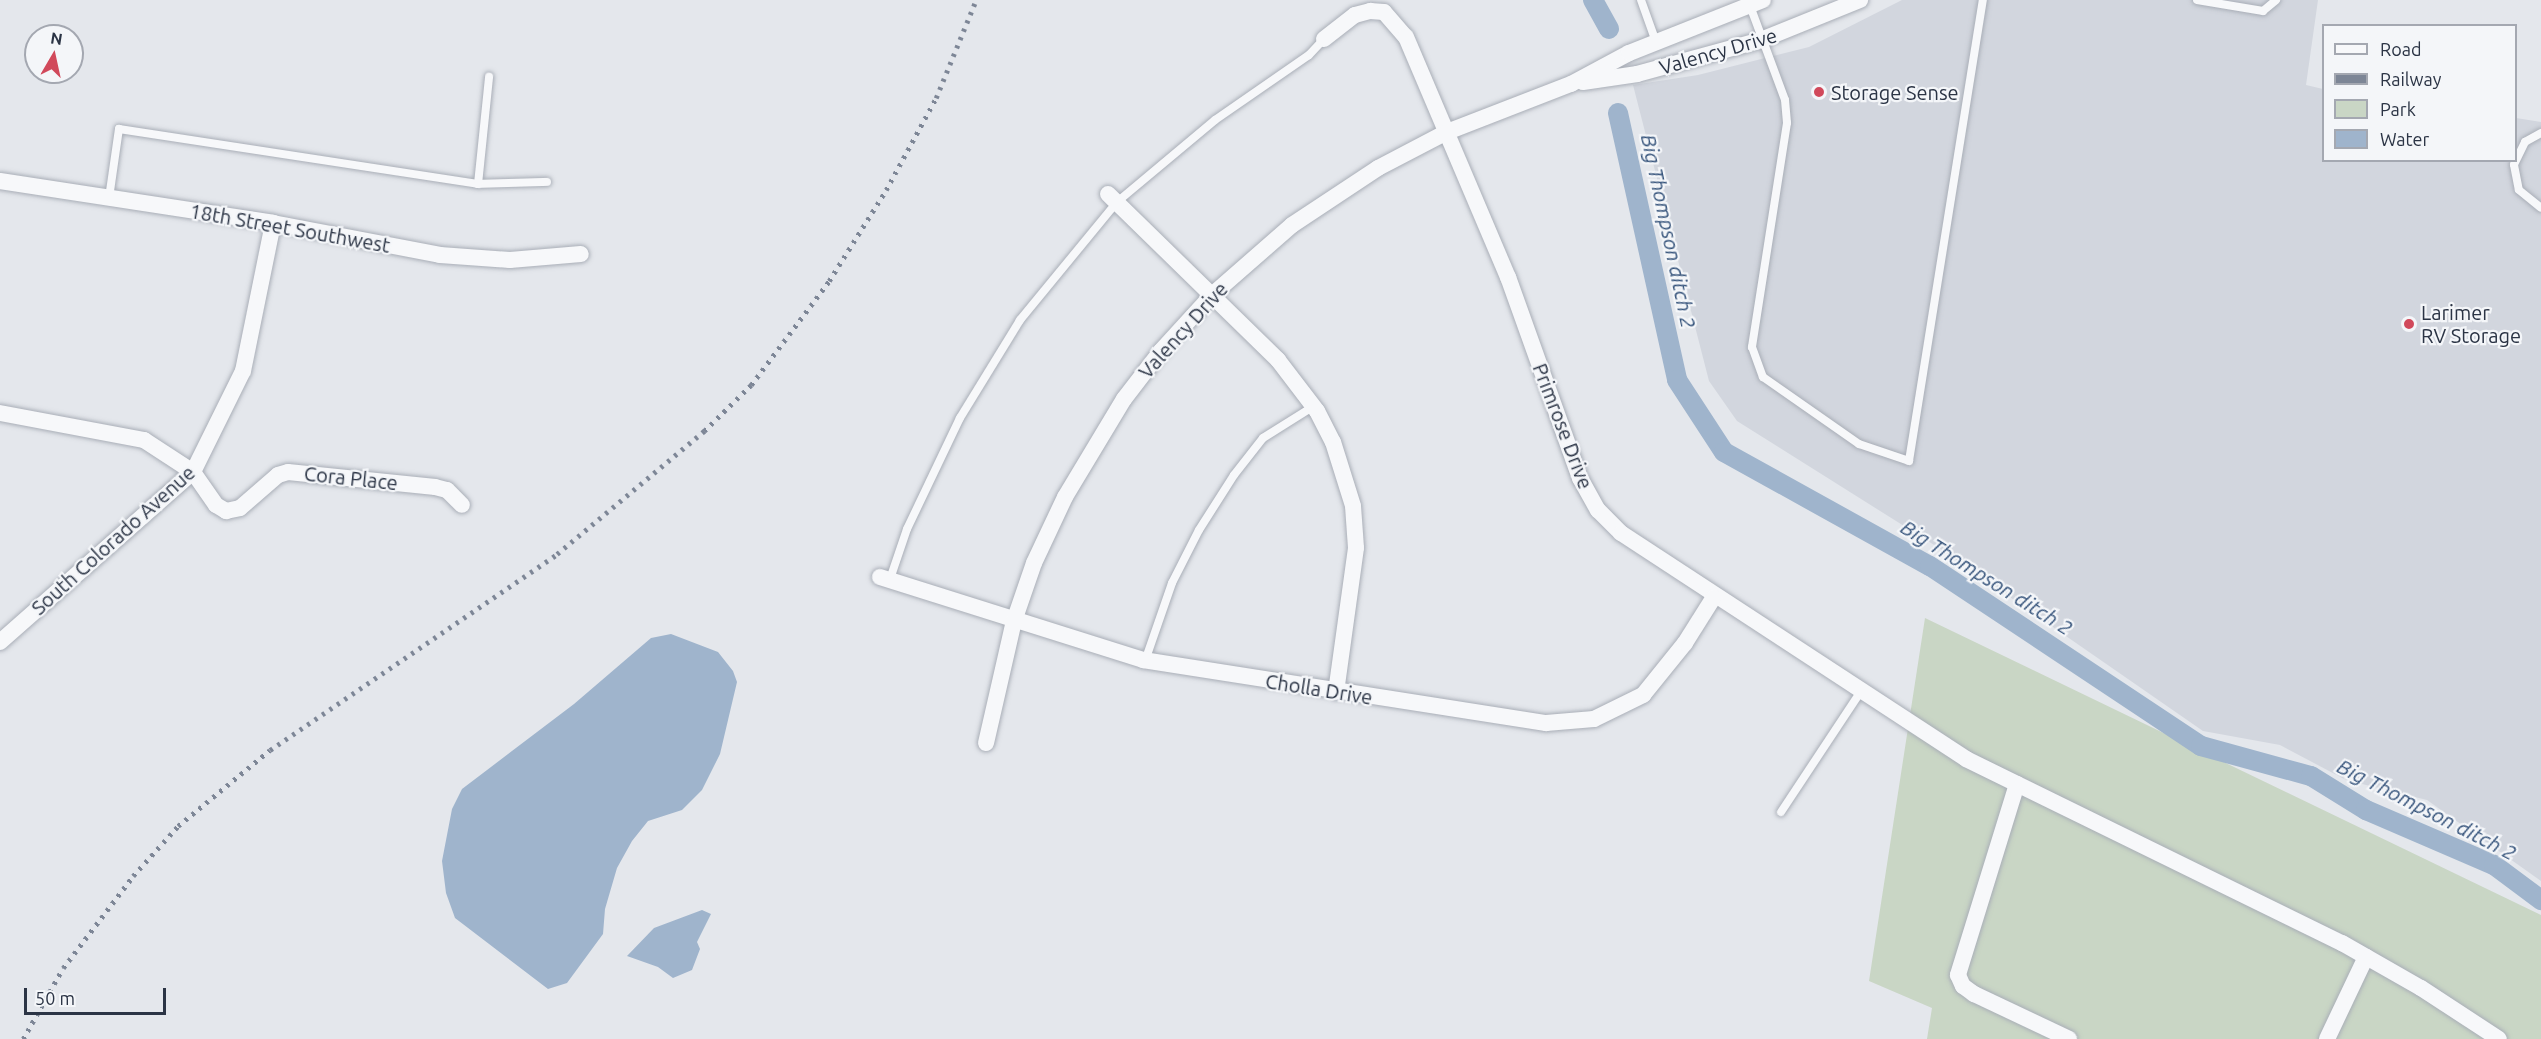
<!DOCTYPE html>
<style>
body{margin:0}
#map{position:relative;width:2541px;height:1039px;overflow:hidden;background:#e4e7ec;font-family:Ubuntu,sans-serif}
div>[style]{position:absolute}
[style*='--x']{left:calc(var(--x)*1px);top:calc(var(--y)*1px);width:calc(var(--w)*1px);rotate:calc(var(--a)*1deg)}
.built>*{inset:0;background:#d2d6de}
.green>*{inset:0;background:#c9d6c5}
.water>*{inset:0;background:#9fb4cc}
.canal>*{height:20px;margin:-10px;padding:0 10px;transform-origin:10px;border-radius:10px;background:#9fb4cc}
.roads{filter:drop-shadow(0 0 2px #a9aeb7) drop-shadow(0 0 2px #a9aeb7)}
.lane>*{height:8px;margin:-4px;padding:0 4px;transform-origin:4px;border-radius:4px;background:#f7f8fa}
.street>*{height:16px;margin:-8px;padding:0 8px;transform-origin:8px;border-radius:8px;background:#f7f8fa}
.rail>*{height:4.5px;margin-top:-2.25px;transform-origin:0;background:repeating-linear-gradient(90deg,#7d8696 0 3px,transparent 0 9px)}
.dots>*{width:16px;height:16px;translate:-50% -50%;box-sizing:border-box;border:3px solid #f4f6f9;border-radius:50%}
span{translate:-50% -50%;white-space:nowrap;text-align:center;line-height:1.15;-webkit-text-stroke:4.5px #f4f6f9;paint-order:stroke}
.street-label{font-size:20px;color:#2b3445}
.poi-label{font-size:20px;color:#2b3445}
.left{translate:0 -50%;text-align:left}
.water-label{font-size:21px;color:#34527a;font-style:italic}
.legend{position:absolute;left:2322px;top:24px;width:195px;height:138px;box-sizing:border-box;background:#f4f6f9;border:2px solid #a4a8b1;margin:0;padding:8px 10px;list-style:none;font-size:18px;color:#2b3445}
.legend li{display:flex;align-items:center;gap:12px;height:30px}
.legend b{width:30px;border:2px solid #a4a8b1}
.north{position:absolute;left:24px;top:24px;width:60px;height:60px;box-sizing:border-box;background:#f4f6f9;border:2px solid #a4a8b1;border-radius:50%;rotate:9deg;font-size:16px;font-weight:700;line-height:24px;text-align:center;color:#2b3445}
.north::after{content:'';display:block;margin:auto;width:21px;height:27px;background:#d1495b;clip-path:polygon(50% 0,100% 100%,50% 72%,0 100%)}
.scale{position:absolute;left:24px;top:988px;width:142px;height:27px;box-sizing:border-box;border:3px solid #2b3445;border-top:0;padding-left:8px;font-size:18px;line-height:21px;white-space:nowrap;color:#2b3445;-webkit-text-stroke:4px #f4f6f9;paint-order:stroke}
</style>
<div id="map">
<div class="built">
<div style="clip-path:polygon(1902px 0,2318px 0,2306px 85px,2323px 89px,2324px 160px,2516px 160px,2516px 118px,2541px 122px,2541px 881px,2427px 800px,2346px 780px,2280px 745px,2203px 731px,1939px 548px,1737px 421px,1709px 381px,1633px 85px,1698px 75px,1809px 47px)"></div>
</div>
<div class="green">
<div style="clip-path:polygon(1925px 618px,2541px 915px,2541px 1039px,1927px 1039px,1932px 1008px,1869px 981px)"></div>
</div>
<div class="water">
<div style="clip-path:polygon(671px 634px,718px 652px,733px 671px,737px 682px,720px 754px,702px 790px,682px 810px,648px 821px,632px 841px,617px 868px,605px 909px,603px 934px,567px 983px,548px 989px,455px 918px,446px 893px,442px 861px,452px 809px,462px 789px,574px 704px,651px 638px)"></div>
<div style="clip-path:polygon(702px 910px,711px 914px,697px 942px,700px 949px,692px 970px,673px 978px,658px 967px,627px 956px,654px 928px)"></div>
</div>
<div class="canal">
<div style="--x:1593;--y:0;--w:33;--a:61"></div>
<div style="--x:1618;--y:113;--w:273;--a:77.5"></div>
<div style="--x:1677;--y:380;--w:86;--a:56.9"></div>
<div style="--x:1724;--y:452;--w:235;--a:29"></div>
<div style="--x:1930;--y:566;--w:325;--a:33.6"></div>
<div style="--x:2201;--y:746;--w:114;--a:15.3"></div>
<div style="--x:2311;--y:776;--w:65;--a:31.7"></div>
<div style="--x:2366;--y:810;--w:139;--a:23.3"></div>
<div style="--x:2494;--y:865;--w:59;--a:36.7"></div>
</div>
<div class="roads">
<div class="lane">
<div style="--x:1641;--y:0;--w:45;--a:70.3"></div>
<div style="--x:2197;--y:0;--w:67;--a:9.5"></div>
<div style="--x:2263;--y:11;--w:17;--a:-40"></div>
<div style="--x:1749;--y:3;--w:103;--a:69.6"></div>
<div style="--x:1785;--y:100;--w:23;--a:85"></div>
<div style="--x:1787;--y:123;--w:227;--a:98.9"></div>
<div style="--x:1752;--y:347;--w:32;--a:70"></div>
<div style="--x:1763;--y:377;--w:117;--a:34.9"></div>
<div style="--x:1859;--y:444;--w:53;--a:18.8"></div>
<div style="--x:1909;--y:461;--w:467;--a:-80.9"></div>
<div style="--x:2541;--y:133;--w:18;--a:151"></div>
<div style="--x:2525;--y:142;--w:25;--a:116"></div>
<div style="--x:2514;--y:165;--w:25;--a:79"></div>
<div style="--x:2519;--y:190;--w:28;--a:39"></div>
<div style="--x:478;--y:184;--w:69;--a:-1.7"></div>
<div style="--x:109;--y:198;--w:70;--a:-81.8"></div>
<div style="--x:119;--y:129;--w:363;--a:8.7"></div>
<div style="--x:478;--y:184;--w:108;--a:-84.1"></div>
<div style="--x:890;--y:579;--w:53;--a:-71.2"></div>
<div style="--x:907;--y:529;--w:123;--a:-64.5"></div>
<div style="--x:960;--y:418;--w:115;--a:-58.5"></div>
<div style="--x:1020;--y:320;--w:153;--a:-50.6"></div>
<div style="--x:1117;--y:202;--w:128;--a:-39.9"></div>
<div style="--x:1215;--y:120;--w:114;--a:-34.7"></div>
<div style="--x:1309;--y:55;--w:22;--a:-47"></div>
<div style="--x:1145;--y:661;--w:83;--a:-70.9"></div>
<div style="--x:1172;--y:583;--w:59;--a:-63"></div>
<div style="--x:1199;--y:530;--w:65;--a:-57.5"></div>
<div style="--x:1234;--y:475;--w:47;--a:-51.9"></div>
<div style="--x:1263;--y:438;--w:60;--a:-32.1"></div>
<div style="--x:1781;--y:812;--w:145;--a:-56.5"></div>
</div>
<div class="street">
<div style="--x:1324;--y:39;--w:39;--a:-38"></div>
<div style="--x:1355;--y:15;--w:16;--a:-15"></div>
<div style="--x:1370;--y:11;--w:14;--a:4"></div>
<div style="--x:1384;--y:12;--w:33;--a:49"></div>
<div style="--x:1406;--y:37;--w:261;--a:67"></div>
<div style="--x:1508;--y:277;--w:214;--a:70.3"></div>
<div style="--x:1580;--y:478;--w:37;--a:61"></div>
<div style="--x:1598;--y:510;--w:33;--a:45"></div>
<div style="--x:1621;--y:533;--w:412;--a:33.2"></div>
<div style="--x:1966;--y:759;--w:419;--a:26.1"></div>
<div style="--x:2342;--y:943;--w:91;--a:29.7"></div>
<div style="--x:2421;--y:988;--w:93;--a:33.2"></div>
<div style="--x:1583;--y:82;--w:55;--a:-8.4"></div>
<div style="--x:1637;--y:74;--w:129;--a:-15.3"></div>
<div style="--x:1761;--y:40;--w:107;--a:-22"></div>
<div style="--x:0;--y:181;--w:276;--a:8.7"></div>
<div style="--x:273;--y:223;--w:170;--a:10.8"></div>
<div style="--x:440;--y:255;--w:70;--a:4.1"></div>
<div style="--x:510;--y:260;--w:71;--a:-4.8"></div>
<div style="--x:1108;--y:194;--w:238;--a:44.3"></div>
<div style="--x:1278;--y:360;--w:64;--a:52.6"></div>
<div style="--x:1317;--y:411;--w:35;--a:63"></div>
<div style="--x:1333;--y:442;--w:67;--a:72.6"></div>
<div style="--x:1353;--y:506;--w:42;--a:85.9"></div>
<div style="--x:1356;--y:548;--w:145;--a:97.9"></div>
<div style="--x:0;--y:413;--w:147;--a:10.6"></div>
<div style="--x:144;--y:440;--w:59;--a:33.1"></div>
<div style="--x:193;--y:472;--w:40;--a:55.1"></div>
<div style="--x:216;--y:505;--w:12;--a:31"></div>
<div style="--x:226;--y:511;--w:14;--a:-12"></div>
<div style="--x:240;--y:508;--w:50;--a:-41"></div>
<div style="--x:278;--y:475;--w:10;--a:-17"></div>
<div style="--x:288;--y:472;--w:148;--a:5.8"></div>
<div style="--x:435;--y:487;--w:12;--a:14"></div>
<div style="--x:447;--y:490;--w:21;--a:45"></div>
<div style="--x:880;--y:577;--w:276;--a:17.5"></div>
<div style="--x:1143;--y:660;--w:408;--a:8.9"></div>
<div style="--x:1546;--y:723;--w:48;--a:-4.8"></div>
<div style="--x:1594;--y:719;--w:55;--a:-26.1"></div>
<div style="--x:1643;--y:695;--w:67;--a:-51.1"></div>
<div style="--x:1685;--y:643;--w:54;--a:-57.8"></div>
<div style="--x:0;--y:642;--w:257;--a:-41.4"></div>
<div style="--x:193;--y:472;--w:113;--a:-63.7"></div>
<div style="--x:243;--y:371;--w:151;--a:-78.5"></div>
<div style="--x:986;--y:743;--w:125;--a:-77.1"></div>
<div style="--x:1014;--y:621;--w:61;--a:-71"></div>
<div style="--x:1034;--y:563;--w:73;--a:-64.8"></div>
<div style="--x:1065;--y:497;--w:114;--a:-59"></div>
<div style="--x:1124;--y:399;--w:61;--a:-52.4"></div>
<div style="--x:1161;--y:351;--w:76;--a:-47.7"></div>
<div style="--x:1212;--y:295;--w:106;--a:-41.2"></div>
<div style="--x:1292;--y:225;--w:103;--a:-33.5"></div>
<div style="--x:1378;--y:168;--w:78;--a:-27.6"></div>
<div style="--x:1447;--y:132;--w:133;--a:-21.2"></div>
<div style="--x:1571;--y:84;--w:66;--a:-28.1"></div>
<div style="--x:1629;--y:53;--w:144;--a:-21.6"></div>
<div style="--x:2017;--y:784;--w:200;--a:107.2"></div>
<div style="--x:1958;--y:975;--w:12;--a:66"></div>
<div style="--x:1963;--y:986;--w:14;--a:36"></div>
<div style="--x:1974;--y:994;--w:105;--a:25.3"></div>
<div style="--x:2327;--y:1039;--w:91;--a:-64.6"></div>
</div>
</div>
<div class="rail">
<div style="--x:23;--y:1039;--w:81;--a:-60.6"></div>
<div style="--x:63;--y:968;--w:116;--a:-52.7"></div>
<div style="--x:133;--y:876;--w:67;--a:-48"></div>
<div style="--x:178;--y:826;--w:119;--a:-39.6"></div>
<div style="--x:270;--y:750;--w:348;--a:-34.3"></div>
<div style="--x:557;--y:554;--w:192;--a:-39.9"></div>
<div style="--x:704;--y:431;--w:66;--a:-44.4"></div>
<div style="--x:751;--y:385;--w:130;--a:-53.1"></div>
<div style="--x:829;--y:281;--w:107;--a:-57.9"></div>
<div style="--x:886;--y:190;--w:105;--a:-61.5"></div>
<div style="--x:936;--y:98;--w:106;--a:-67.8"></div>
</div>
<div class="dots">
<div style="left:1819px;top:92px;background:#d1495b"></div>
<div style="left:2409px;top:324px;background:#d1495b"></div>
</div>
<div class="street-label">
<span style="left:1718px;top:51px;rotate:-16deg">Valency Drive</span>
<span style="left:290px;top:228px;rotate:10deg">18th Street Southwest</span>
<span style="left:1183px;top:330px;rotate:-48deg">Valency Drive</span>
<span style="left:1563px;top:426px;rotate:69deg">Primrose Drive</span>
<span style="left:351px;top:478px;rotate:6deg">Cora Place</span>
<span style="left:113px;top:540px;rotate:-42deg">South Colorado Avenue</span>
<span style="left:1319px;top:689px;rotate:9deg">Cholla Drive</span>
</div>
<div class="poi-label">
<span class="left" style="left:1831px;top:92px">Storage Sense</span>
<span class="left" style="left:2421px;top:324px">Larimer<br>RV Storage</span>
</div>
<div class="water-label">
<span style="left:1669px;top:231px;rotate:78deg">Big Thompson ditch 2</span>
<span style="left:1987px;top:577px;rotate:32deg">Big Thompson ditch 2</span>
<span style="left:2427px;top:809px;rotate:27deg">Big Thompson ditch 2</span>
</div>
<ul class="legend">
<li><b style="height:8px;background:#f7f8fa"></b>Road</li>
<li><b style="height:8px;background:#7d8696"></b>Railway</li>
<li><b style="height:16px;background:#c9d6c5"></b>Park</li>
<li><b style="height:16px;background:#9fb4cc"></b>Water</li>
</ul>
<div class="north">N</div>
<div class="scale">50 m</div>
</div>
